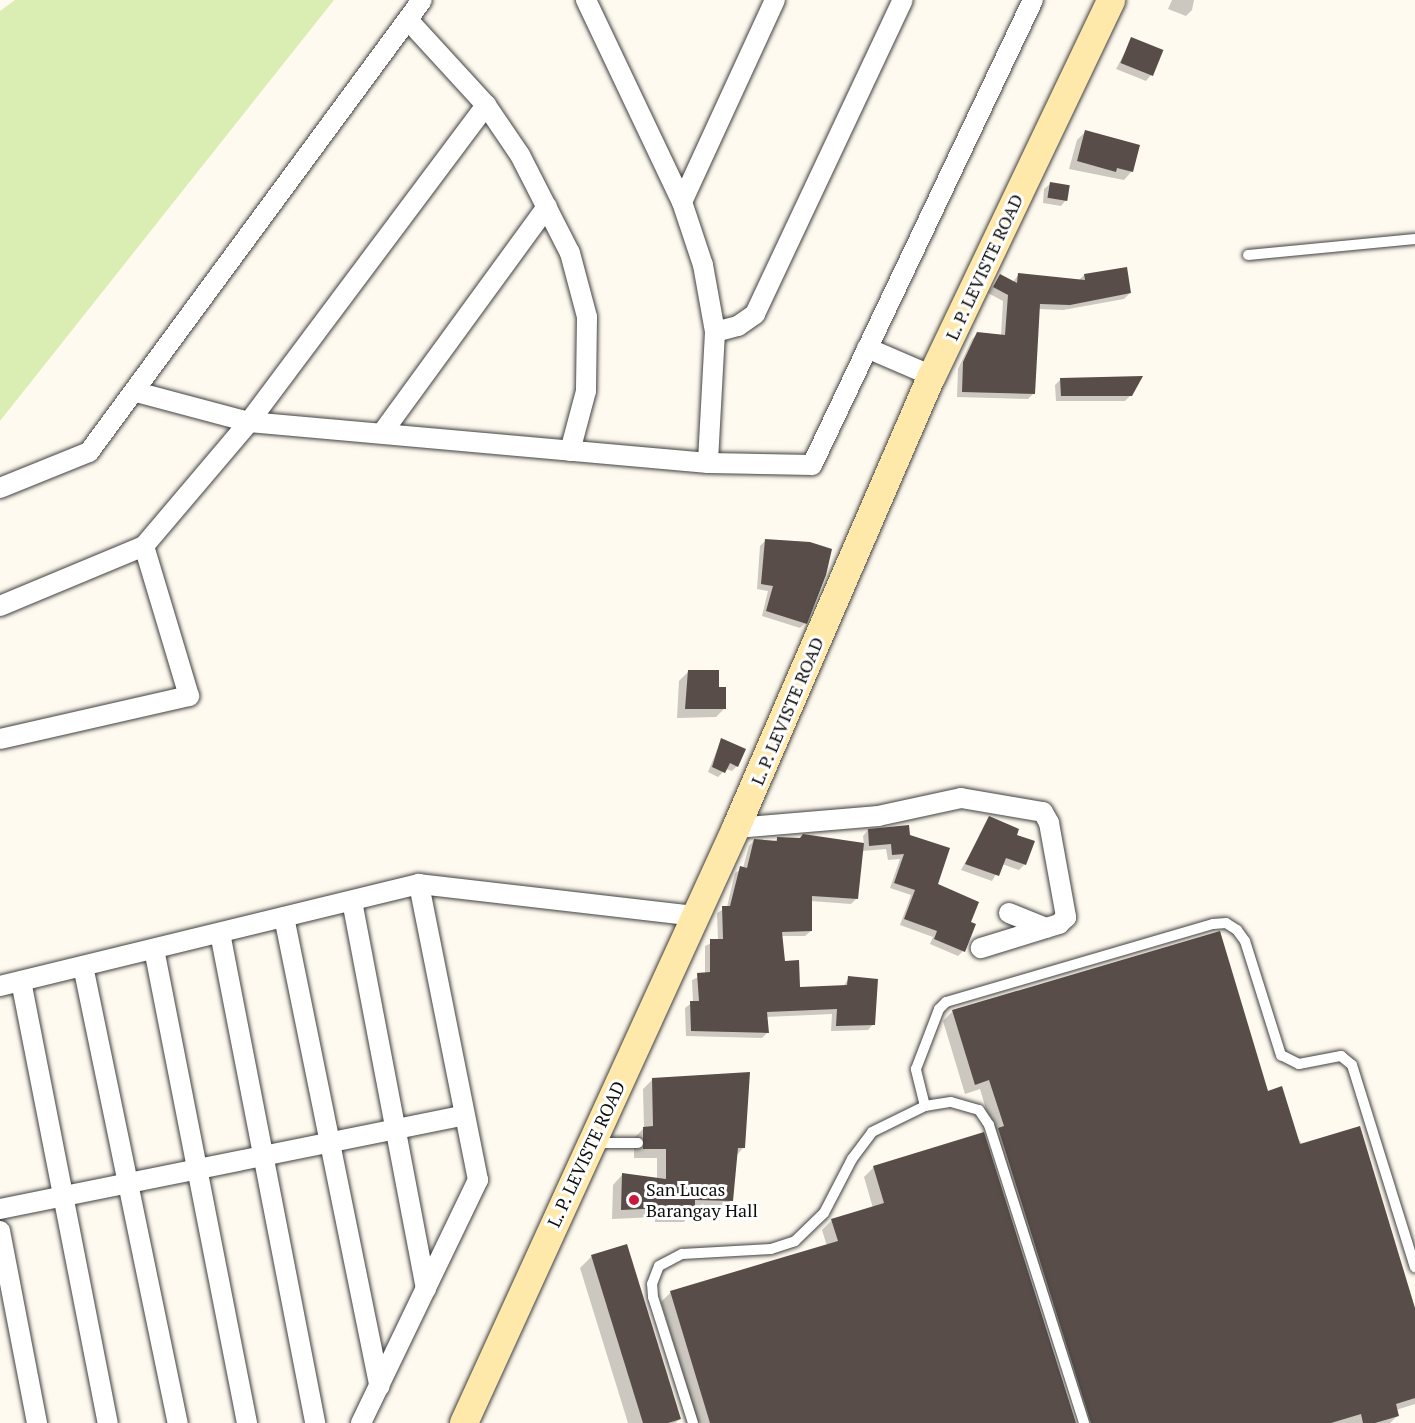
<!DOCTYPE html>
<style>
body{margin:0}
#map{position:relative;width:1415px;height:1423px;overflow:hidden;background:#fffaef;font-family:"PT Serif",serif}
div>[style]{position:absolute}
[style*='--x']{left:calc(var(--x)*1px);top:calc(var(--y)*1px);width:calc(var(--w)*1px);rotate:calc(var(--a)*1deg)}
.green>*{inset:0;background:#daeeb4}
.shadow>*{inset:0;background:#0003}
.building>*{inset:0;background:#584d49;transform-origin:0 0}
.roads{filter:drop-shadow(0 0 2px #414141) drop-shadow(0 0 2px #414141)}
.service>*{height:10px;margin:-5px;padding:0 5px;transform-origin:5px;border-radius:5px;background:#fff}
.minor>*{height:20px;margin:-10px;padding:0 10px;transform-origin:10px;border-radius:10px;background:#fff}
.secondary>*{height:28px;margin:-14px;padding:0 14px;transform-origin:14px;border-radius:14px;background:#ffe9aa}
.dots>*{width:16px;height:16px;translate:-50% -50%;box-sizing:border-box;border:3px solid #fff;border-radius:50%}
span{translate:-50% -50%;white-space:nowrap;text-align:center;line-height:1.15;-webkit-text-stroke:6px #fff;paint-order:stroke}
.street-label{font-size:18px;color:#0e0e0e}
.poi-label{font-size:18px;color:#0e0e0e}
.left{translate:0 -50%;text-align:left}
</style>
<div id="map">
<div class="green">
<div style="clip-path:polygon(15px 0,334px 0,0 421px,0 11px)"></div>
</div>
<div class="shadow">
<div style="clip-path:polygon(1172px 0,1194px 0,1192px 10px,1186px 16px,1168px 9px)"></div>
<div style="clip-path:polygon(1132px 39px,1151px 75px,1146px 81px,1116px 69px)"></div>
<div style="clip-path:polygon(1085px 132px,1132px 171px,1124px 180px,1069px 169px,1077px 140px)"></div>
<div style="clip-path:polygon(1050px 184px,1066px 200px,1061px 206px,1043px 203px,1044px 189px)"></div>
<div style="clip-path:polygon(1019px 274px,1078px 281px,1084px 275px,1130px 293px,1124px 299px,1063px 310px,1038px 309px,1034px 393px,1028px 399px,957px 397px,958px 369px,972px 339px,977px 334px,1001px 336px,1003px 301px,988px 293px,1000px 276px,1013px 282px)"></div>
<div style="clip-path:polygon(1061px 379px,1131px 395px,1125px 401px,1056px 401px,1055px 385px)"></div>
<div style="clip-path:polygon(766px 540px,805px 623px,800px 628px,762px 616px,768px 591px,757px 589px,760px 546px)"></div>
<div style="clip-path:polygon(688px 672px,718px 689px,725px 708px,716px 717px,677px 718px,679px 681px)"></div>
<div style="clip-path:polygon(721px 740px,737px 766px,732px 771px,726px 769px,718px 777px,708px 772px)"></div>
<div style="clip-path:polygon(990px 818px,1015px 836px,1025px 864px,1019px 870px,1002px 864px,992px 881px,961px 870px)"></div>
<div style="clip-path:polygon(868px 830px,909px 836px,936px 885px,969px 923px,963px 951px,958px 956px,930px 944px,933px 937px,900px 925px,911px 895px,890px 888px,900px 859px,888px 860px,886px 849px,862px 851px,856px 899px,851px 904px,810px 901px,811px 931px,805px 936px,780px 936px,783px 962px,798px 989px,843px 987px,849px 978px,873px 1024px,868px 1030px,831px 1031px,832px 1014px,766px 1017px,768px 1032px,762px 1038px,686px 1036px,685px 1008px,693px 1002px,692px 980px,705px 974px,705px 946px,718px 940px,717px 913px,727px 907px,735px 873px,743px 868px,749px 846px,754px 840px,774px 842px,778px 838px,864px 845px,863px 836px)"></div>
<div style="clip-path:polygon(953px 1011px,1267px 1092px,1415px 1313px,1415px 1404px,1396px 1410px,1397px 1416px,1390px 1423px,1079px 1423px,980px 1089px,965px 1094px,943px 1021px)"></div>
<div style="clip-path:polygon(653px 1079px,744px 1147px,736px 1156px,731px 1200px,722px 1210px,693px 1209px,684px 1222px,655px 1222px,655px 1217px,612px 1219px,613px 1185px,622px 1175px,657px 1179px,657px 1158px,634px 1158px,634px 1138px,644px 1128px,643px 1089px)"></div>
<div style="clip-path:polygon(874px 1167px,1075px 1423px,698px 1423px,661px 1302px,671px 1292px,827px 1246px,822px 1230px,832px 1220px,873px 1208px,864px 1177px)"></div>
<div style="clip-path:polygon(592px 1256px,680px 1419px,675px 1423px,628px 1423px,580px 1268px)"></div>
</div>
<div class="building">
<div style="left:1131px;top:37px;width:35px;height:28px;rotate:22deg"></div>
<div style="clip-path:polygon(1085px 130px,1140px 145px,1133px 172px,1117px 168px,1116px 172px,1077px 161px)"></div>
<div style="left:1050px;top:182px;width:20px;height:16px;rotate:9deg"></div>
<div style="clip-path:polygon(1127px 267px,1131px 293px,1070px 305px,1040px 304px,1035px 394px,962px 392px,963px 362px,977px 332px,1005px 335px,1008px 295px,993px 287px,1000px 274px,1017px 283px,1018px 273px,1085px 280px,1084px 274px)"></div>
<div style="clip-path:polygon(1143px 376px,1132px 396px,1061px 396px,1060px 378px)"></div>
<div style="clip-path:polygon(765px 539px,810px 542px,832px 549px,826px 575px,807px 624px,766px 611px,773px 586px,761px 584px)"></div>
<div style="clip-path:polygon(688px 670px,719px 670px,719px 687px,726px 687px,726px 709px,685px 709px)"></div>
<div style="clip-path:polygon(721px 738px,746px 749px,738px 767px,730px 763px,725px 773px,712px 767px)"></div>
<div style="clip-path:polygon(989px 816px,1019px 829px,1017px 835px,1035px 841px,1026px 865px,1006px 858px,999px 876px,965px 864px)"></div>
<div style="clip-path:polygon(909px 825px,910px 835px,950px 848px,938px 884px,979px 902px,971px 922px,976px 924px,965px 952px,934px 939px,937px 931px,904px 919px,915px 890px,894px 883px,904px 854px,892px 855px,891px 844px,869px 846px,868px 829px)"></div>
<div style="clip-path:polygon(803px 834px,864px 843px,858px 899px,812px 896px,812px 931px,782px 932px,785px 961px,799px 960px,800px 987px,847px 985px,848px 976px,878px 979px,875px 1025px,836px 1026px,837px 1009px,767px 1012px,769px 1033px,691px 1031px,690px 1001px,699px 1001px,697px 973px,710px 972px,710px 939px,723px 939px,722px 906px,730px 906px,740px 866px,747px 868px,754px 839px,777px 841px,777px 837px,800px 838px)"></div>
<div style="clip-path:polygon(1220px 931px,1268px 1091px,1282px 1086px,1300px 1144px,1360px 1126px,1415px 1308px,1415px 1398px,1396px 1404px,1399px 1416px,1375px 1423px,1363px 1423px,1361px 1414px,1331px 1423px,1091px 1423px,998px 1128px,1004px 1126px,989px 1080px,975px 1085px,952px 1010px)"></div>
<div style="clip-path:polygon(750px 1072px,745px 1148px,738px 1148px,733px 1201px,695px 1200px,695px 1213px,664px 1213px,664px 1208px,621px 1210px,622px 1173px,666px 1179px,666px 1149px,643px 1149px,643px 1127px,653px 1126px,652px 1078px)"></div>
<div style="clip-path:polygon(984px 1132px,1076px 1423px,710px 1423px,670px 1291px,838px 1241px,831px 1219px,884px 1203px,873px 1166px)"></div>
<div style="clip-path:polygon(627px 1244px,681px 1419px,668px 1423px,643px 1423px,591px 1255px)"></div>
</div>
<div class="roads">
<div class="service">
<div style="--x:1248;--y:255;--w:168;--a:-5.5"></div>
<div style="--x:925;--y:1106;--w:38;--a:-104"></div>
<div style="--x:916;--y:1069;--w:64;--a:-69"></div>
<div style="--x:939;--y:1009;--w:10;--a:-45"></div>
<div style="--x:946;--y:1002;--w:278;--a:-16.3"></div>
<div style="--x:1213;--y:924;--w:13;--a:-4"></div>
<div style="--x:1226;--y:923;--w:13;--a:32"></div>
<div style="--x:1237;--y:930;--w:14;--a:54"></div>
<div style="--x:1245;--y:941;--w:120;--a:72.5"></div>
<div style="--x:1281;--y:1055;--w:20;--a:27"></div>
<div style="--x:1299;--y:1064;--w:43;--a:-10.8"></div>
<div style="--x:1341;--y:1056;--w:14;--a:39"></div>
<div style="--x:1352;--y:1065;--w:212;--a:72.7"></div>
<div style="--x:594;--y:1143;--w:44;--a:0"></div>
<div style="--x:693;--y:1423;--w:132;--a:-107.6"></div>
<div style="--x:653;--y:1297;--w:13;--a:-94"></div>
<div style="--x:652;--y:1284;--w:19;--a:-69"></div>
<div style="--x:659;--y:1266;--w:26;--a:-28"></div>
<div style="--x:682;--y:1254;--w:89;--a:-3.2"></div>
<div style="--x:771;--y:1249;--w:25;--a:-18"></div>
<div style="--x:795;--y:1241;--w:40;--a:-44"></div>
<div style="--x:824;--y:1213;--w:61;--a:-62.6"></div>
<div style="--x:852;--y:1159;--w:34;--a:-53"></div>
<div style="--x:872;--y:1132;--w:59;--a:-26.1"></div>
<div style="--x:925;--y:1106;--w:26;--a:-9"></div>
<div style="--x:951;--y:1102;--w:29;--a:16"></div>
<div style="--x:979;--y:1110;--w:18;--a:56"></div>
<div style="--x:989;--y:1125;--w:313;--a:72.3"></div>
</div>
<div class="minor">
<div style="--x:586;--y:0;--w:224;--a:64.6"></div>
<div style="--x:682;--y:202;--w:66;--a:71.6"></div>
<div style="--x:703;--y:265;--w:68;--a:79.8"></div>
<div style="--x:715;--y:332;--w:131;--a:93.1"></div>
<div style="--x:409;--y:21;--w:114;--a:47.5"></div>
<div style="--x:486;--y:105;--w:60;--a:55.8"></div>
<div style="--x:520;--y:155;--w:110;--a:63"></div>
<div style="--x:570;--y:253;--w:66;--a:75.1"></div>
<div style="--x:587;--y:317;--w:74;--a:90.8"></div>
<div style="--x:586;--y:391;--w:62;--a:104.9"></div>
<div style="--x:682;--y:202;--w:222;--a:-65.3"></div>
<div style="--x:715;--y:332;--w:24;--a:-15"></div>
<div style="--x:738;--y:326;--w:21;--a:-35"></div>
<div style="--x:755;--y:314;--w:347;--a:-64.8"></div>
<div style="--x:867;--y:348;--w:71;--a:23.3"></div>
<div style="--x:136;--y:392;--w:117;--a:14.9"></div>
<div style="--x:249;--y:422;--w:461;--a:5.1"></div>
<div style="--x:708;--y:463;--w:104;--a:1.1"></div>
<div style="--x:812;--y:465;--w:515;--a:-64.58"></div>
<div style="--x:382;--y:433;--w:280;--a:-53.9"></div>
<div style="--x:0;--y:488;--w:96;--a:-22"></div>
<div style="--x:89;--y:452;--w:561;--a:-53.62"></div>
<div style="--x:0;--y:606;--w:156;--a:-22.6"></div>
<div style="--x:144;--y:546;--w:162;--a:-49.7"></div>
<div style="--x:249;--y:422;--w:396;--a:-53.2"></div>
<div style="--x:0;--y:739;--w:194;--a:-12.8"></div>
<div style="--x:189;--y:696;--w:157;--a:-106.7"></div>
<div style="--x:736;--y:828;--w:143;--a:-4.8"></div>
<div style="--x:878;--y:816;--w:85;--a:-12.2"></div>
<div style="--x:961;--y:798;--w:83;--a:9.7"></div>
<div style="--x:1043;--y:812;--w:13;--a:61"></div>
<div style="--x:1049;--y:823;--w:96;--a:79.7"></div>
<div style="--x:1066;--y:917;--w:10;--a:135"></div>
<div style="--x:1059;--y:924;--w:82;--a:162.9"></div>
<div style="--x:352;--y:901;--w:395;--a:79.2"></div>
<div style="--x:1009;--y:913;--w:40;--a:22"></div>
<div style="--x:284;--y:917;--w:479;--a:78.5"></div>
<div style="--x:220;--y:933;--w:499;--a:79"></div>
<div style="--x:154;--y:949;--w:483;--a:78.9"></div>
<div style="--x:83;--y:966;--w:467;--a:78.3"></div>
<div style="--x:21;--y:981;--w:450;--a:78.9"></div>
<div style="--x:0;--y:986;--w:431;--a:-13.7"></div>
<div style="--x:419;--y:884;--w:278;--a:6.6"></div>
<div style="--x:0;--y:1209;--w:474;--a:-11.4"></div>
<div style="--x:0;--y:1231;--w:196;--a:79.1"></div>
<div style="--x:361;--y:1423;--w:270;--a:-64.3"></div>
<div style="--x:478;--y:1180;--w:302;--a:-101.3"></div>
</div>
<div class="secondary">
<div style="--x:464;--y:1423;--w:654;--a:-65.43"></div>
<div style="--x:736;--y:828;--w:493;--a:-66.6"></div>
<div style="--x:932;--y:376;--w:416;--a:-64.5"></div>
</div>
</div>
<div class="dots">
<div style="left:634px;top:1200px;background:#cd173a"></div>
</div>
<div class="street-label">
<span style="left:984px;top:267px;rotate:-65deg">L. P. LEVISTE ROAD</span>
<span style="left:787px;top:711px;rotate:-67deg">L. P. LEVISTE ROAD</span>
<span style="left:586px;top:1154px;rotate:-65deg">L. P. LEVISTE ROAD</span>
</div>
<div class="poi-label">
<span class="left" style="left:646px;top:1200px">San Lucas<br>Barangay Hall</span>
</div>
</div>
